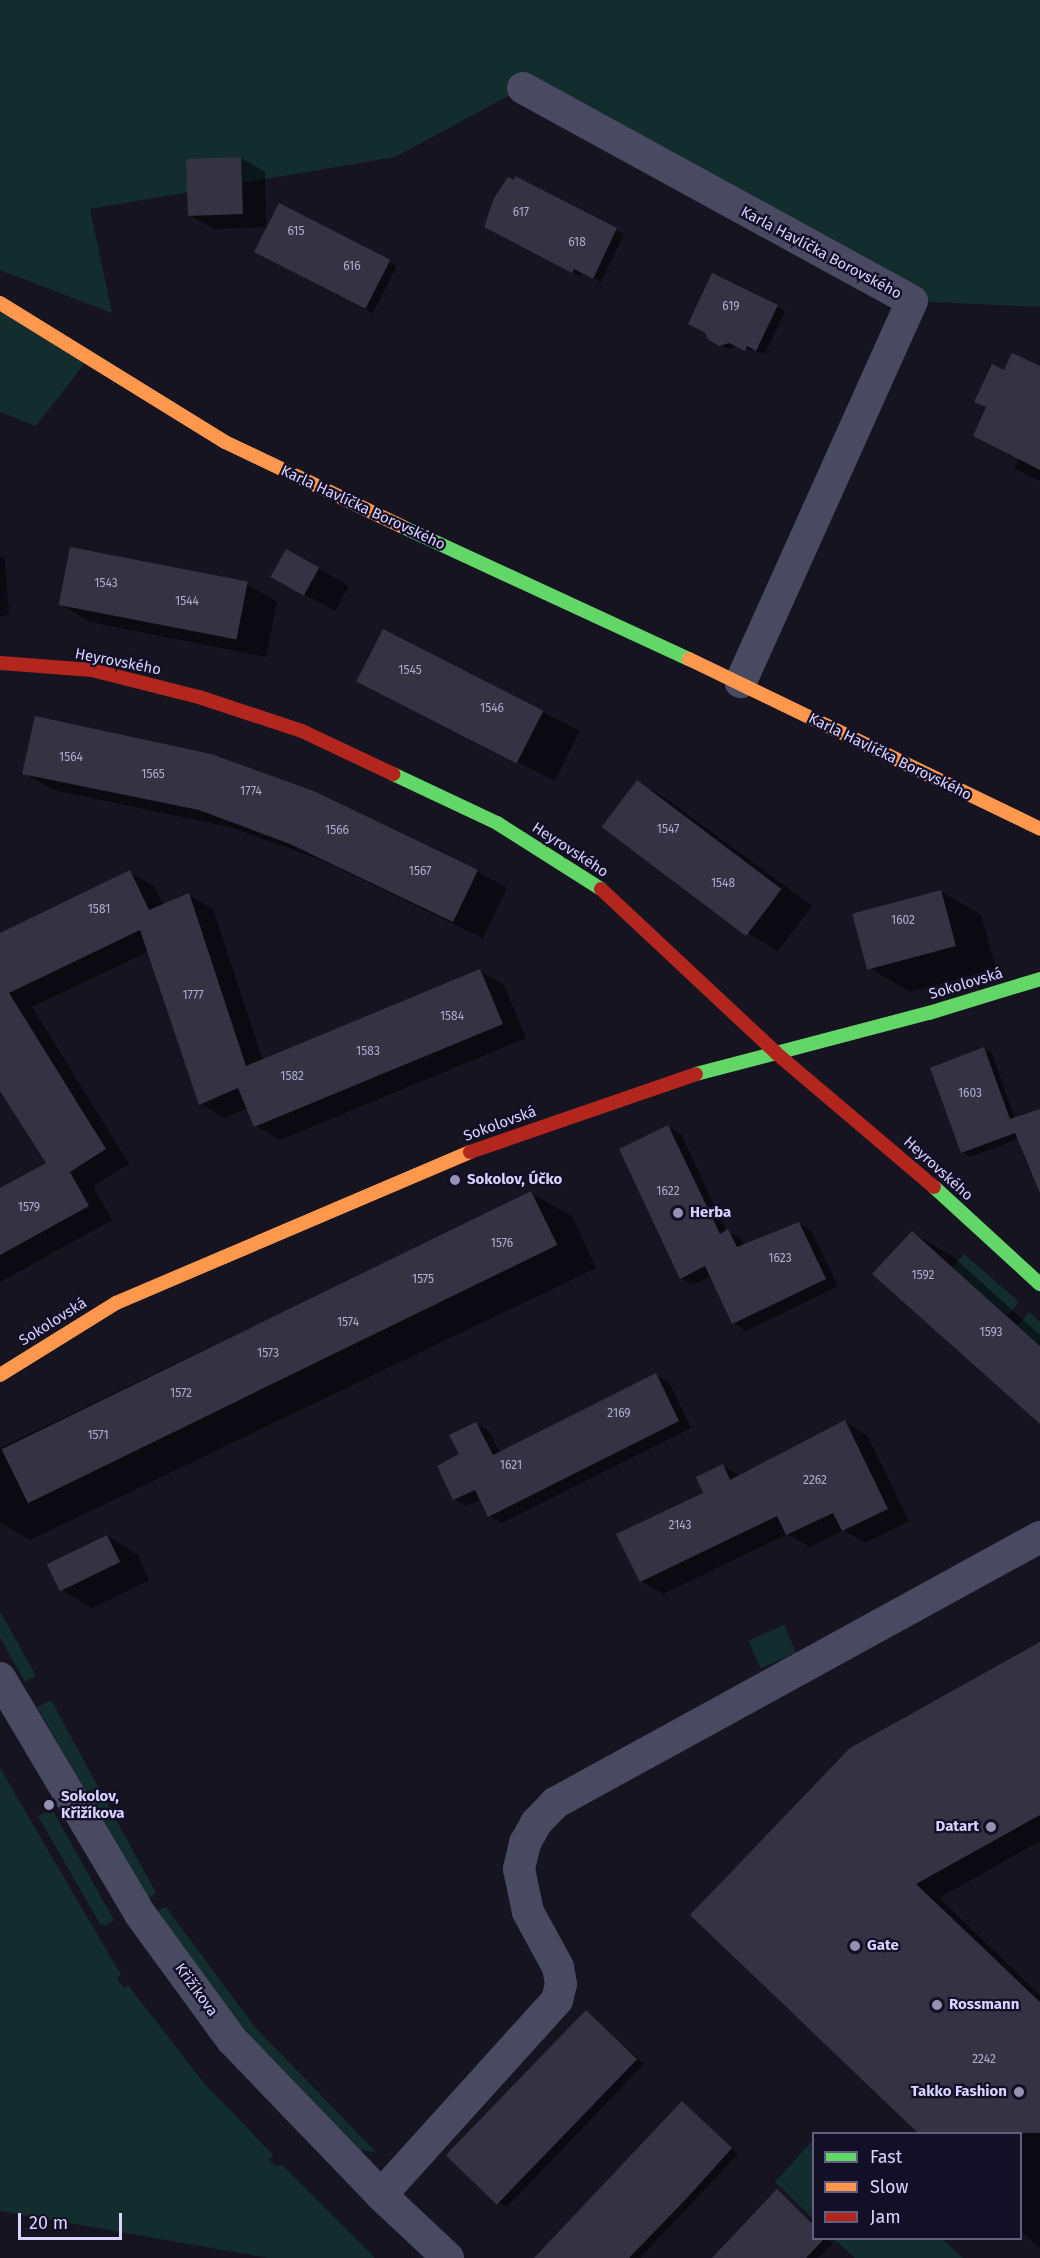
<!DOCTYPE html>
<meta charset="utf-8">
<style>
body{margin:0}
#map{position:relative;width:1040px;height:2258px;overflow:hidden;background:#161421;font-family:"Fira Sans",sans-serif}
div>[style]{position:absolute}
[style*='--x']{left:calc(var(--x)*1px);top:calc(var(--y)*1px);width:calc(var(--w)*1px);rotate:calc(var(--a)*1deg)}
.green>*{inset:0;background:#132c2d;transform-origin:0 0}
.shadow>*{inset:0;background:#0007;transform-origin:0 0}
.building>*{inset:0;background:#343243;transform-origin:0 0}
.street>*{height:32px;margin:-16px;padding:0 16px;transform-origin:16px;border-radius:16px;background:#4a4962}
.fast>*{height:14px;margin:-7px;padding:0 7px;transform-origin:7px;border-radius:7px;background:#63d668}
.slow>*{height:14px;margin:-7px;padding:0 7px;transform-origin:7px;border-radius:7px;background:#ff974d}
.jam>*{height:14px;margin:-7px;padding:0 7px;transform-origin:7px;border-radius:7px;background:#b3261e}
.dots>*{width:16px;height:16px;translate:-50% -50%;box-sizing:border-box;border:3px solid #130f26;border-radius:50%}
span{translate:-50% -50%;white-space:nowrap;text-align:center;line-height:1.15;-webkit-text-stroke:4.5px #130f26;paint-order:stroke}
.number-label{font-size:12px;color:#b0acd0}
.number-label span{-webkit-text-stroke-width:0}
.street-label{font-size:15px;color:#d9d4ff}
.poi-label{font-size:15px;color:#d9d4ff;font-weight:700}
.left{translate:0 -50%;text-align:left}
.right{translate:-100% -50%;text-align:right}
.legend{position:absolute;left:812px;top:2132px;width:210px;height:108px;box-sizing:border-box;background:#130f26;border:2px solid #625e7d;margin:0;padding:8px 10px;list-style:none;font-size:18px;color:#d9d4ff}
.legend li{display:flex;align-items:center;gap:12px;height:30px}
.legend b{width:30px;border:2px solid #625e7d}
.scale{position:absolute;left:18px;top:2213px;width:104px;height:27px;box-sizing:border-box;border:3px solid #d9d4ff;border-top:0;padding-left:8px;font-size:18px;line-height:21px;white-space:nowrap;color:#d9d4ff;-webkit-text-stroke:4px #130f26;paint-order:stroke}
</style>
<div id="map">
<div class="green">
<div style="clip-path:polygon(0 0,1040px 0,1040px 307px,912px 301px,523px 88px,395px 157px,90px 209px,112px 313px,0 270px)"></div>
<div style="clip-path:polygon(0 303px,88px 359px,36px 426px,0 412px)"></div>
<div style="left:964px;top:1254px;width:73px;height:18px;rotate:41deg"></div>
<div style="clip-path:polygon(1029px 1312px,1040px 1322px,1040px 1346px,1017px 1326px)"></div>
<div style="clip-path:polygon(0 1611px,36px 1676px,25px 1682px,0 1638px)"></div>
<div style="left:784px;top:1625px;width:30px;height:39px;rotate:66deg"></div>
<div style="clip-path:polygon(51px 1700px,156px 1893px,148px 1899px,37px 1707px)"></div>
<div style="clip-path:polygon(0 1768px,121px 1975px,117px 1978px,124px 1988px,128px 1985px,203px 2082px,273px 2155px,269px 2160px,277px 2167px,281px 2164px,375px 2258px,269px 2258px,0 2211px)"></div>
<div style="clip-path:polygon(52px 1809px,114px 1920px,106px 1925px,100px 1924px,38px 1816px)"></div>
<div style="clip-path:polygon(166px 1907px,254px 2026px,376px 2152px,359px 2150px,309px 2103px,219px 2003px,157px 1911px)"></div>
<div style="clip-path:polygon(813px 2140px,813px 2219px,775px 2182px)"></div>
<div style="clip-path:polygon(834px 2239px,942px 2239px,963px 2258px,855px 2258px)"></div>
</div>
<div class="shadow">
<div style="clip-path:polygon(241px 158px,265px 172px,266px 227px,214px 229px,190px 215px)"></div>
<div style="clip-path:polygon(516px 178px,624px 234px,601px 282px,582px 273px,580px 276px,494px 231px)"></div>
<div style="clip-path:polygon(263px 256px,389px 262px,397px 266px,373px 313px)"></div>
<div style="clip-path:polygon(713px 275px,785px 311px,765px 354px,738px 346px,728px 349px,710px 339px,706px 332px)"></div>
<div style="clip-path:polygon(1040px 368px,1040px 481px,1014px 468px,1019px 459px,1005px 372px)"></div>
<div style="clip-path:polygon(71px 549px,247px 584px,277px 602px,266px 657px,90px 622px,60px 604px)"></div>
<div style="clip-path:polygon(0 556px,5px 559px,9px 615px,0 616px)"></div>
<div style="clip-path:polygon(318px 568px,349px 586px,335px 611px,272px 577px)"></div>
<div style="left:384px;top:631px;width:220px;height:56px;rotate:27deg"></div>
<div style="clip-path:polygon(36px 718px,477px 871px,507px 888px,483px 938px,321px 860px,230px 827px,53px 790px,24px 773px)"></div>
<div style="clip-path:polygon(637px 782px,667px 799px,812px 906px,778px 951px,748px 933px,604px 827px)"></div>
<div style="clip-path:polygon(129px 872px,154px 886px,164px 906px,189px 895px,213px 909px,263px 1061px,480px 971px,504px 985px,526px 1038px,280px 1140px,255px 1126px,248px 1108px,225px 1118px,201px 1104px,149px 951px,32px 1007px,129px 1164px,93px 1186px,112px 1220px,0 1282px,0 1190px,48px 1163px,0 1088px,0 935px)"></div>
<div style="clip-path:polygon(940px 891px,981px 915px,996px 969px,910px 992px,869px 968px)"></div>
<div style="clip-path:polygon(984px 1049px,992px 1053px,1015px 1119px,1040px 1110px,1040px 1177px,1031px 1173px,1018px 1139px,970px 1157px,962px 1152px)"></div>
<div style="clip-path:polygon(668px 1127px,681px 1134px,727px 1232px,741px 1238px,744px 1245px,799px 1223px,811px 1230px,838px 1286px,746px 1331px,733px 1323px,711px 1276px,693px 1285px,681px 1278px)"></div>
<div style="clip-path:polygon(531px 1193px,572px 1216px,596px 1268px,30px 1540px,0 1522px,0 1448px)"></div>
<div style="clip-path:polygon(912px 1233px,952px 1256px,1040px 1335px,1040px 1422px)"></div>
<div style="clip-path:polygon(656px 1375px,669px 1382px,691px 1428px,502px 1523px,489px 1516px,481px 1499px,467px 1506px,454px 1499px,461px 1455px,476px 1424px,489px 1431px,500px 1453px)"></div>
<div style="clip-path:polygon(845px 1422px,867px 1435px,909px 1521px,865px 1543px,844px 1530px,810px 1547px,788px 1534px,663px 1594px,641px 1581px,723px 1466px,741px 1476px)"></div>
<div style="clip-path:polygon(107px 1536px,137px 1554px,149px 1580px,92px 1608px,62px 1590px)"></div>
<div style="clip-path:polygon(1040px 1644px,1040px 1841px,939px 1898px,1040px 1995px,1040px 2249px,1020px 2230px,1020px 2134px,920px 2134px,692px 1915px)"></div>
<div style="clip-path:polygon(586px 2012px,644px 2064px,507px 2207px,499px 2203px)"></div>
<div style="clip-path:polygon(682px 2103px,738px 2154px,640px 2258px,559px 2258px)"></div>
<div style="clip-path:polygon(777px 2191px,814px 2223px,814px 2238px,834px 2242px,818px 2258px,714px 2258px)"></div>
</div>
<div class="building">
<div style="left:241px;top:157px;width:57px;height:55px;rotate:88deg"></div>
<div style="clip-path:polygon(515px 176px,617px 228px,593px 279px,574px 269px,572px 273px,484px 227px,494px 198px,508px 177px,514px 180px)"></div>
<div style="left:279px;top:203px;width:125px;height:55px;rotate:27deg"></div>
<div style="clip-path:polygon(712px 273px,778px 305px,756px 351px,747px 346px,745px 351px,729px 343px,719px 346px,709px 340px,704px 332px,688px 324px)"></div>
<div style="clip-path:polygon(1012px 353px,1040px 366px,1040px 470px,973px 436px,986px 407px,974px 402px,992px 364px,1004px 370px)"></div>
<div style="left:70px;top:547px;width:181px;height:59px;rotate:11deg"></div>
<div style="left:286px;top:549px;width:38px;height:32px;rotate:29deg"></div>
<div style="left:383px;top:629px;width:180px;height:59px;rotate:27deg"></div>
<div style="clip-path:polygon(35px 716px,211px 754px,316px 792px,478px 870px,453px 922px,290px 844px,199px 810px,22px 774px)"></div>
<div style="left:637px;top:780px;width:181px;height:59px;rotate:37deg"></div>
<div style="clip-path:polygon(130px 870px,149px 910px,189px 893px,246px 1066px,480px 969px,503px 1024px,254px 1127px,238px 1088px,199px 1105px,140px 930px,9px 993px,106px 1149px,70px 1172px,89px 1206px,0 1255px,0 1188px,46px 1163px,0 1091px,0 933px)"></div>
<div style="left:941px;top:890px;width:58px;height:92px;rotate:75deg"></div>
<div style="clip-path:polygon(984px 1047px,1010px 1119px,1040px 1109px,1040px 1193px,1015px 1133px,961px 1153px,930px 1068px)"></div>
<div style="clip-path:polygon(668px 1125px,720px 1234px,728px 1229px,737px 1247px,799px 1222px,826px 1279px,732px 1324px,705px 1266px,680px 1279px,619px 1149px)"></div>
<div style="left:531px;top:1191px;width:60px;height:589px;rotate:64deg"></div>
<div style="clip-path:polygon(912px 1231px,1040px 1346px,1040px 1424px,872px 1274px)"></div>
<div style="clip-path:polygon(656px 1373px,679px 1421px,488px 1517px,475px 1490px,453px 1500px,437px 1466px,459px 1454px,449px 1435px,476px 1422px,493px 1455px)"></div>
<div style="clip-path:polygon(845px 1420px,888px 1509px,842px 1531px,833px 1513px,786px 1535px,777px 1516px,640px 1582px,616px 1534px,703px 1493px,696px 1477px,723px 1464px,730px 1480px)"></div>
<div style="left:107px;top:1535px;width:30px;height:67px;rotate:64deg"></div>
<div style="clip-path:polygon(1040px 1642px,1040px 1815px,916px 1884px,1040px 2002px,1040px 2133px,918px 2133px,690px 1915px,850px 1748px)"></div>
<div style="left:586px;top:2010px;width:71px;height:202px;rotate:44deg"></div>
<div style="clip-path:polygon(682px 2101px,732px 2148px,687px 2198px,629px 2258px,534px 2258px)"></div>
<div style="clip-path:polygon(777px 2189px,813px 2224px,813px 2238px,825px 2238px,806px 2258px,712px 2258px)"></div>
</div>
<div class="street">
<div style="--x:523;--y:88;--w:443;--a:28.7"></div>
<div style="--x:912;--y:301;--w:418;--a:114.2"></div>
<div style="--x:0;--y:1678;--w:274;--a:59.3"></div>
<div style="--x:140;--y:1914;--w:156;--a:53.9"></div>
<div style="--x:232;--y:2040;--w:215;--a:46.1"></div>
<div style="--x:381;--y:2195;--w:92;--a:43.2"></div>
<div style="--x:381;--y:2195;--w:263;--a:-47.9"></div>
<div style="--x:557;--y:2000;--w:16;--a:-76"></div>
<div style="--x:561;--y:1984;--w:17;--a:-100"></div>
<div style="--x:558;--y:1967;--w:63;--a:-118.6"></div>
<div style="--x:528;--y:1912;--w:44;--a:-101.8"></div>
<div style="--x:519;--y:1869;--w:27;--a:-77"></div>
<div style="--x:525;--y:1843;--w:23;--a:-61"></div>
<div style="--x:536;--y:1823;--w:28;--a:-46"></div>
<div style="--x:555;--y:1803;--w:553;--a:-28.74"></div>
</div>
<div class="fast">
<div style="--x:403;--y:527;--w:315;--a:24.8"></div>
<div style="--x:393;--y:774;--w:115;--a:25.2"></div>
<div style="--x:497;--y:823;--w:123;--a:32.4"></div>
<div style="--x:696;--y:1074;--w:241;--a:-14.7"></div>
<div style="--x:929;--y:1013;--w:116;--a:-17"></div>
<div style="--x:934;--y:1187;--w:144;--a:42.5"></div>
</div>
<div class="slow">
<div style="--x:0;--y:303;--w:264;--a:31.7"></div>
<div style="--x:225;--y:442;--w:197;--a:25.5"></div>
<div style="--x:689;--y:659;--w:390;--a:25.8"></div>
<div style="--x:0;--y:1375;--w:137;--a:-31.8"></div>
<div style="--x:116;--y:1303;--w:385;--a:-23.1"></div>
</div>
<div class="jam">
<div style="--x:0;--y:663;--w:92;--a:4.4"></div>
<div style="--x:92;--y:670;--w:110;--a:14.2"></div>
<div style="--x:199;--y:697;--w:108;--a:18.3"></div>
<div style="--x:302;--y:731;--w:101;--a:25.3"></div>
<div style="--x:601;--y:889;--w:240;--a:43.1"></div>
<div style="--x:776;--y:1053;--w:207;--a:40.3"></div>
<div style="--x:470;--y:1152;--w:239;--a:-19"></div>
</div>
<div class="dots">
<div style="left:455px;top:1180px;background:#9591b1"></div>
<div style="left:678px;top:1213px;background:#9591b1"></div>
<div style="left:49px;top:1805px;background:#9591b1"></div>
<div style="left:991px;top:1827px;background:#9591b1"></div>
<div style="left:855px;top:1946px;background:#9591b1"></div>
<div style="left:937px;top:2005px;background:#9591b1"></div>
<div style="left:1019px;top:2092px;background:#9591b1"></div>
</div>
<div class="number-label">
<span style="left:521px;top:213px">617</span>
<span style="left:296px;top:232px">615</span>
<span style="left:577px;top:243px">618</span>
<span style="left:352px;top:267px">616</span>
<span style="left:731px;top:307px">619</span>
<span style="left:106px;top:584px">1543</span>
<span style="left:187px;top:602px">1544</span>
<span style="left:410px;top:671px">1545</span>
<span style="left:492px;top:709px">1546</span>
<span style="left:71px;top:758px">1564</span>
<span style="left:153px;top:775px">1565</span>
<span style="left:251px;top:792px">1774</span>
<span style="left:668px;top:830px">1547</span>
<span style="left:337px;top:831px">1566</span>
<span style="left:420px;top:872px">1567</span>
<span style="left:723px;top:884px">1548</span>
<span style="left:99px;top:910px">1581</span>
<span style="left:903px;top:921px">1602</span>
<span style="left:193px;top:996px">1777</span>
<span style="left:452px;top:1017px">1584</span>
<span style="left:368px;top:1052px">1583</span>
<span style="left:292px;top:1077px">1582</span>
<span style="left:970px;top:1094px">1603</span>
<span style="left:668px;top:1192px">1622</span>
<span style="left:29px;top:1208px">1579</span>
<span style="left:502px;top:1244px">1576</span>
<span style="left:780px;top:1259px">1623</span>
<span style="left:923px;top:1276px">1592</span>
<span style="left:423px;top:1280px">1575</span>
<span style="left:348px;top:1323px">1574</span>
<span style="left:991px;top:1333px">1593</span>
<span style="left:268px;top:1354px">1573</span>
<span style="left:181px;top:1394px">1572</span>
<span style="left:619px;top:1414px">2169</span>
<span style="left:98px;top:1436px">1571</span>
<span style="left:511px;top:1466px">1621</span>
<span style="left:815px;top:1481px">2262</span>
<span style="left:680px;top:1526px">2143</span>
<span style="left:984px;top:2060px">2242</span>
</div>
<div class="street-label">
<span style="left:821px;top:253px;rotate:28deg">Karla Havlíčka Borovského</span>
<span style="left:363px;top:508px;rotate:25deg">Karla Havlíčka Borovského</span>
<span style="left:118px;top:662px;rotate:11deg">Heyrovského</span>
<span style="left:890px;top:757px;rotate:26deg">Karla Havlíčka Borovského</span>
<span style="left:570px;top:850px;rotate:33deg">Heyrovského</span>
<span style="left:966px;top:984px;rotate:-17deg">Sokolovská</span>
<span style="left:500px;top:1124px;rotate:-20deg">Sokolovská</span>
<span style="left:938px;top:1169px;rotate:42deg">Heyrovského</span>
<span style="left:53px;top:1322px;rotate:-32deg">Sokolovská</span>
<span style="left:196px;top:1990px;rotate:54deg">Křižíkova</span>
</div>
<div class="poi-label">
<span class="left" style="left:467px;top:1180px">Sokolov, Účko</span>
<span class="left" style="left:690px;top:1213px">Herba</span>
<span class="left" style="left:61px;top:1805px">Sokolov,<br>Křižíkova</span>
<span class="right" style="left:979px;top:1827px">Datart</span>
<span class="left" style="left:867px;top:1946px">Gate</span>
<span class="left" style="left:949px;top:2005px">Rossmann</span>
<span class="right" style="left:1007px;top:2092px">Takko Fashion</span>
</div>
<ul class="legend">
<li><b style="height:8px;background:#63d668"></b>Fast</li>
<li><b style="height:8px;background:#ff974d"></b>Slow</li>
<li><b style="height:8px;background:#b3261e"></b>Jam</li>
</ul>
<div class="scale">20 m</div>
</div>
